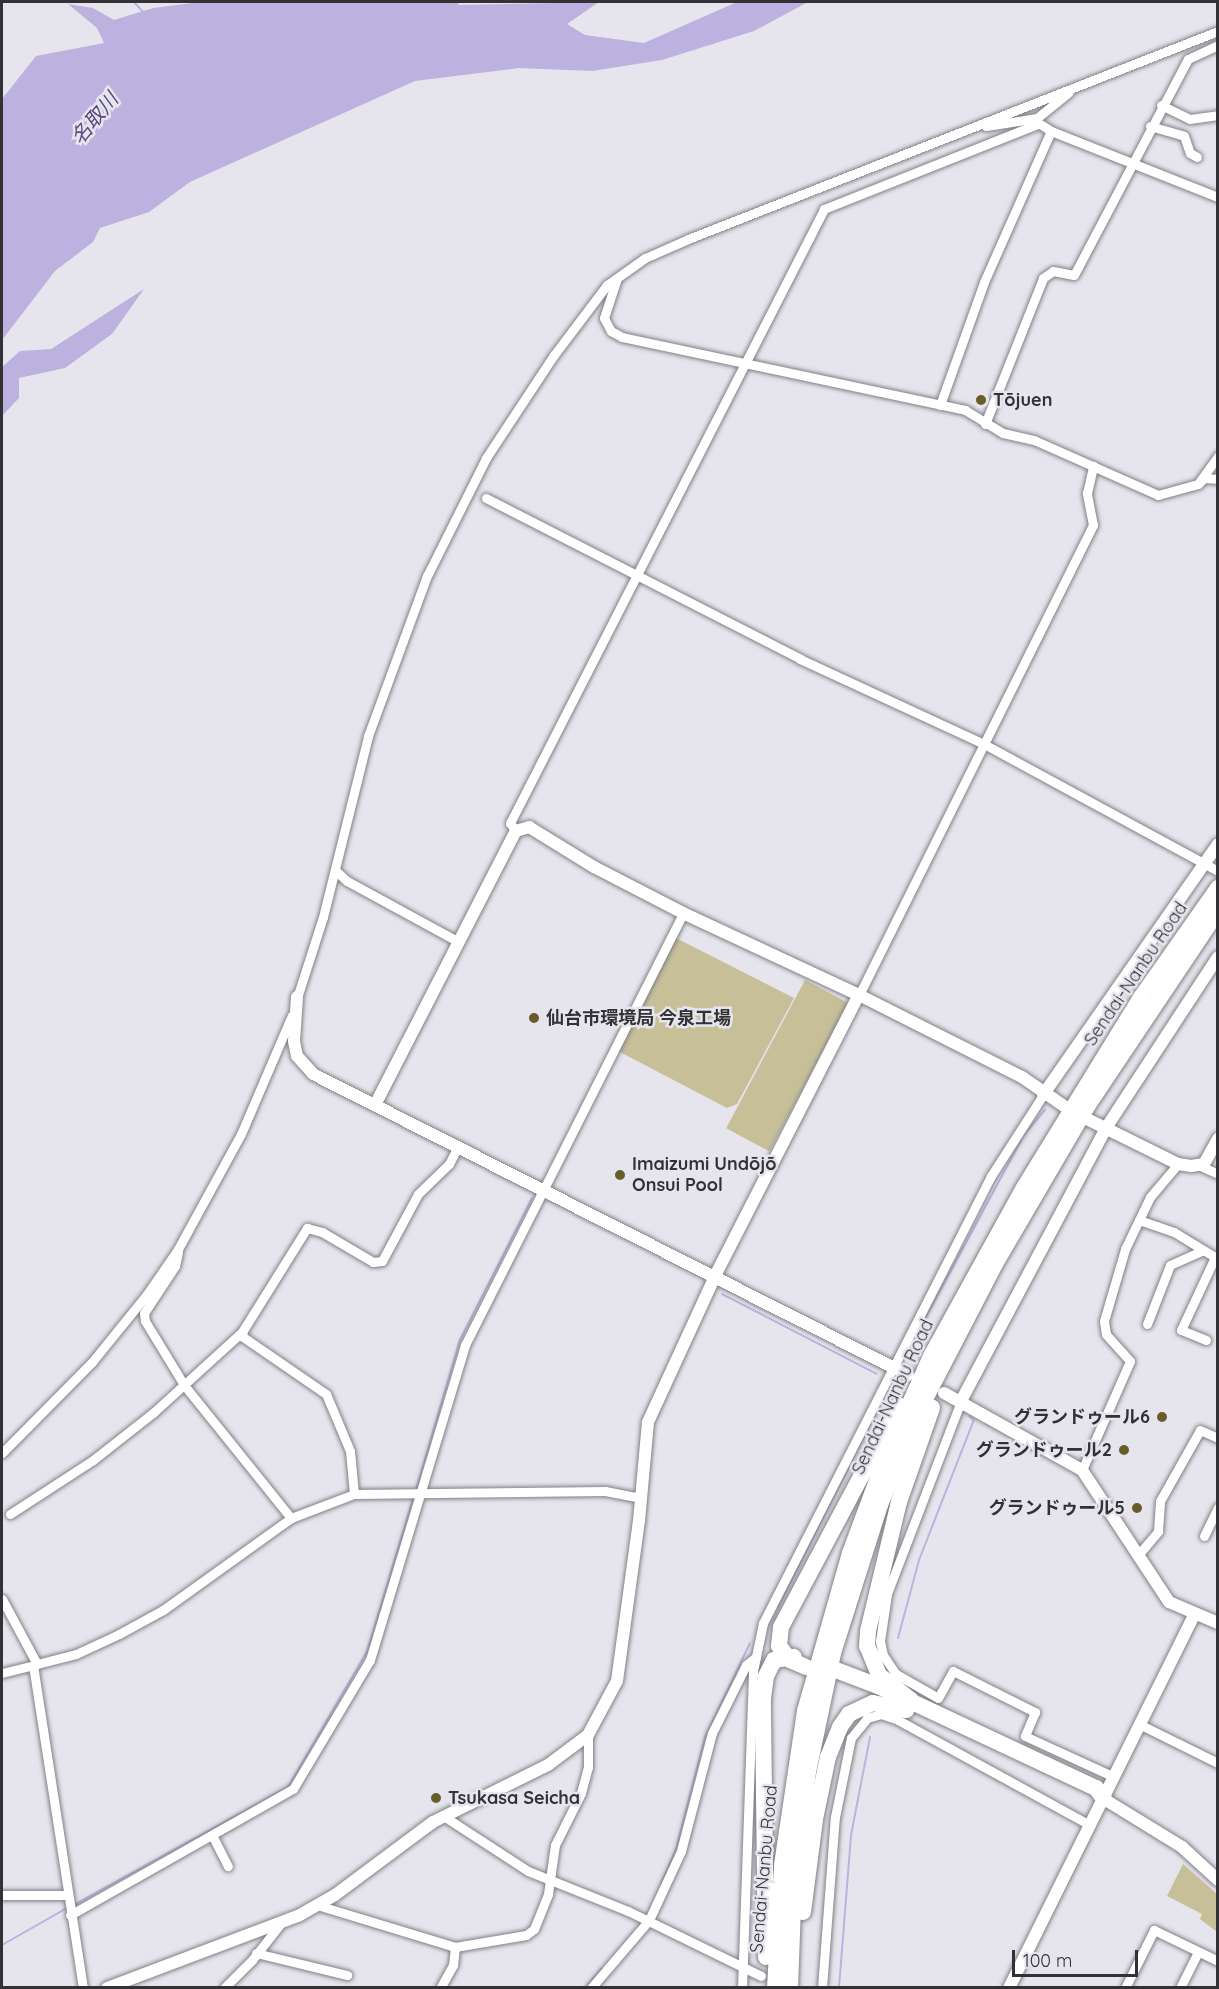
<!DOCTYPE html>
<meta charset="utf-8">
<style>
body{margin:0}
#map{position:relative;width:1219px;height:1989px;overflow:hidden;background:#e6e5ed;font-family:Quicksand,"Noto Sans JP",sans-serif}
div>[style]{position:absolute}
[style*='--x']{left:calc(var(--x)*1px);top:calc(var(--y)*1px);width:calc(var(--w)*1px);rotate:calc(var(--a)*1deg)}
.green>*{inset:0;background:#c7bf98;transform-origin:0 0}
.water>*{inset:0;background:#bdb2df}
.stream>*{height:2px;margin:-1px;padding:0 1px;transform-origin:1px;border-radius:1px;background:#bdb2df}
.roads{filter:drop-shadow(0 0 2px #818087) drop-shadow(0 0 2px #818087)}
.minor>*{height:9px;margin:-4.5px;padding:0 4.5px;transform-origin:4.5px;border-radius:4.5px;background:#fff}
.tertiary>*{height:12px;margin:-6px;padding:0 6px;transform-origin:6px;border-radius:6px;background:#fff}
.motorway>*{height:16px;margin:-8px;padding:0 8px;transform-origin:8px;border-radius:8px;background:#fff}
.dots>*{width:16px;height:16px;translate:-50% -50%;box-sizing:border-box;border:3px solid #e6e5ed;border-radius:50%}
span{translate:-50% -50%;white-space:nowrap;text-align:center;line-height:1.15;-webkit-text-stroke:5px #e6e5ed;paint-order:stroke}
.poi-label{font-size:18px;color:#323235;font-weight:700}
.left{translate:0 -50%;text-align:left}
.right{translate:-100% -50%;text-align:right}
.street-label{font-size:18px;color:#323235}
.water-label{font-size:20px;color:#594982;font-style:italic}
.frame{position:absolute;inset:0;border:3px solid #323235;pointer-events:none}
.scale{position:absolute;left:1012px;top:1950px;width:126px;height:27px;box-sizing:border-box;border:3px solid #323235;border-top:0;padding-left:8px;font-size:18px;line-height:21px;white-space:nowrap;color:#323235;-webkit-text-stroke:4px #e6e5ed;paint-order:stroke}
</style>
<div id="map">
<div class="green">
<div style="clip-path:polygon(676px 938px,794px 998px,737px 1104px,727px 1108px,618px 1051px)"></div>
<div style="left:805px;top:980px;width:49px;height:168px;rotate:28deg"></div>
<div style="clip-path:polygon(1183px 1864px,1217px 1894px,1217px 1932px,1200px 1919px,1202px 1914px,1167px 1896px)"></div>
</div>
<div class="water">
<div style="clip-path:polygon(200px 2px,459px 2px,458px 5px,599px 2px,567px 24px,585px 35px,644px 43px,737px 2px,808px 2px,754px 31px,662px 60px,592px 71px,519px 68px,415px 81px,190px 182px,149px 212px,100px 228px,93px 242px,55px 271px,2px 340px,2px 99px,36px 56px,104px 43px,97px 28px,68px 4px,93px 8px,114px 20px,153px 8px)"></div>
<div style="clip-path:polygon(144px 289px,112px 334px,65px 368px,19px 378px,19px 398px,2px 416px,2px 367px,20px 351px,51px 349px)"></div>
</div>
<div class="stream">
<div style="--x:134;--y:2;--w:15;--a:48"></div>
<div style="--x:722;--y:1294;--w:174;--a:27.3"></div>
<div style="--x:906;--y:1354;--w:249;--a:-61.7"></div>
<div style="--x:1024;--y:1135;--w:33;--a:-50"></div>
<div style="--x:416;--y:1490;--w:156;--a:-73.7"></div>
<div style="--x:460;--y:1340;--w:159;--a:-63.1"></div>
<div style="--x:778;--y:1607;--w:244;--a:-63.2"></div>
<div style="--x:898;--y:1638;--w:81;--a:-74.9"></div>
<div style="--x:919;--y:1560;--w:150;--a:-68.6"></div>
<div style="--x:974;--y:1420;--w:6;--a:-141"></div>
<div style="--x:661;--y:1884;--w:38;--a:-67"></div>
<div style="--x:676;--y:1849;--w:116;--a:-75.5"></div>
<div style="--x:705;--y:1737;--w:104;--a:-64.4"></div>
<div style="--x:74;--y:1905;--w:244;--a:-28.9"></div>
<div style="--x:288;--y:1787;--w:156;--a:-59.7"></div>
<div style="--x:367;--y:1652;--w:164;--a:-73.3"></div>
<div style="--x:2;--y:1945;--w:77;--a:-29.6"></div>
<div style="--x:585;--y:1988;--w:25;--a:-50"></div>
<div style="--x:839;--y:1988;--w:153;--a:-85.5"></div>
<div style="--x:851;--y:1835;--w:100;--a:-79"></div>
</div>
<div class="roads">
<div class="minor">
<div style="--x:1161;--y:105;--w:32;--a:26"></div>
<div style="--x:1190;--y:119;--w:28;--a:-8"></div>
<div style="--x:1032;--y:119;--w:22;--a:32"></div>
<div style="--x:1051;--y:131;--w:180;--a:21.6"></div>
<div style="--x:986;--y:126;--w:52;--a:-8.9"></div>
<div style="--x:1037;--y:118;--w:41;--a:-39.1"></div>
<div style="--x:1150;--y:126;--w:35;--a:16"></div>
<div style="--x:1184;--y:136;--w:18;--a:71"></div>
<div style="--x:1190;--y:153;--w:8;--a:30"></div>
<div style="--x:617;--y:278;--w:42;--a:108"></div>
<div style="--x:604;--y:318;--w:15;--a:62"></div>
<div style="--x:611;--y:331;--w:13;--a:29"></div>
<div style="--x:622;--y:337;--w:351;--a:12"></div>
<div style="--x:965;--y:410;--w:44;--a:31.2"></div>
<div style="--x:1003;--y:433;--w:32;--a:13"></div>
<div style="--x:1034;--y:440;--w:136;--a:23.9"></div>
<div style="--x:1158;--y:495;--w:41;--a:-15.4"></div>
<div style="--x:1198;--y:484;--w:8;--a:-45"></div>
<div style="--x:1204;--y:478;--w:14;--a:4"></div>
<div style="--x:940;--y:405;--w:131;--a:-70.3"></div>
<div style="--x:984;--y:282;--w:165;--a:-66.1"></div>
<div style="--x:985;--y:424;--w:157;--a:-68.3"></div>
<div style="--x:1043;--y:278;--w:12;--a:-35"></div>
<div style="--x:1053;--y:271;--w:21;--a:11"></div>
<div style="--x:1074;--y:275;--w:244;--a:-62.2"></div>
<div style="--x:1188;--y:59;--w:33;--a:-25"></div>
<div style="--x:1200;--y:481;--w:31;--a:-54"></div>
<div style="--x:486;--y:498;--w:353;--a:27.1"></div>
<div style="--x:800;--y:659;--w:203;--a:24.8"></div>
<div style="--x:984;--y:744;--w:266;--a:28.5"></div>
<div style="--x:516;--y:831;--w:10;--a:-127"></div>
<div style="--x:510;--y:823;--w:690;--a:-62.91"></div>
<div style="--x:824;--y:209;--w:230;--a:-21.7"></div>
<div style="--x:335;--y:870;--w:16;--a:43"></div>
<div style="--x:347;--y:881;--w:128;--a:28.6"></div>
<div style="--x:859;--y:995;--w:525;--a:-63.53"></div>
<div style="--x:1093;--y:525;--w:33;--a:-101"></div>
<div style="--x:1087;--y:493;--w:28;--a:-77"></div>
<div style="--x:296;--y:1001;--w:88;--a:-72.2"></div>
<div style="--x:323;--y:917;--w:187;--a:-76"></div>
<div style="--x:368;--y:736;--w:171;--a:-69.8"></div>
<div style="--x:427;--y:576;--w:132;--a:-63.4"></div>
<div style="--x:486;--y:458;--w:123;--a:-56.6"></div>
<div style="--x:554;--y:355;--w:88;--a:-52.9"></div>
<div style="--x:607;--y:285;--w:47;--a:-35.4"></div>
<div style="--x:645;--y:258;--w:47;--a:-23.8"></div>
<div style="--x:688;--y:239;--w:569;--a:-21.43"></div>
<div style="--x:1198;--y:1165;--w:22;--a:24"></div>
<div style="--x:1139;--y:1220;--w:37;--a:19"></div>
<div style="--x:1174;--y:1232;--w:52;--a:31.5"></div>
<div style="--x:178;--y:1252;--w:14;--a:102"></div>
<div style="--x:175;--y:1266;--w:56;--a:123.4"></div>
<div style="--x:144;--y:1313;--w:8;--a:83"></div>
<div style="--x:145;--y:1321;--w:75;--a:58.6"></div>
<div style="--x:184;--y:1385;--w:171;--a:51.2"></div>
<div style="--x:1147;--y:1324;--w:63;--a:-68.7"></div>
<div style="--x:1170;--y:1265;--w:34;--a:-24"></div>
<div style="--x:1206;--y:1340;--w:27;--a:-158"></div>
<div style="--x:1181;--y:1330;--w:81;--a:-65"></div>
<div style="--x:961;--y:1401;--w:207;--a:111"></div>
<div style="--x:887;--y:1594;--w:48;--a:98.5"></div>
<div style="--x:880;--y:1641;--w:14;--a:78"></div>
<div style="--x:883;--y:1655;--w:23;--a:56"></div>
<div style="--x:896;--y:1674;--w:48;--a:29.7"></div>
<div style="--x:938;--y:1698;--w:31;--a:-61"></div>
<div style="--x:953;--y:1671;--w:92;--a:26.6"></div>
<div style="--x:1035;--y:1712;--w:26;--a:113"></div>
<div style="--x:1025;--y:1736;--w:98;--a:24.7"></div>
<div style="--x:2;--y:1453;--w:128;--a:-45.3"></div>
<div style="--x:92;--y:1362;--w:87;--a:-51"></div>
<div style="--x:147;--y:1294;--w:55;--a:-55.4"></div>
<div style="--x:178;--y:1249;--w:131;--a:-61.3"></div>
<div style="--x:241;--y:1134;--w:129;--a:-66.8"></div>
<div style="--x:1082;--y:1470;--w:119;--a:-66.2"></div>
<div style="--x:1130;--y:1361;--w:36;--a:-132"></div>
<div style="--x:1106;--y:1334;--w:13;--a:-99"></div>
<div style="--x:1104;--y:1321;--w:75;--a:-73.7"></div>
<div style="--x:1125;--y:1249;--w:58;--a:-64.3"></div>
<div style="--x:1150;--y:1197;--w:43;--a:-49.7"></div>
<div style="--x:354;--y:1494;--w:43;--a:-95.3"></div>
<div style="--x:350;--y:1451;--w:62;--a:-112.8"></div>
<div style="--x:326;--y:1394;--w:101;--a:-145.5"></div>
<div style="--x:243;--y:1337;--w:5;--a:-101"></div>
<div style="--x:242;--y:1332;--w:123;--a:-58"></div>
<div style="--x:307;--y:1228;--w:16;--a:15"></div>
<div style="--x:322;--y:1232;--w:59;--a:30.5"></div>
<div style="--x:373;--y:1262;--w:9;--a:-6"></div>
<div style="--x:382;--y:1261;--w:76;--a:-61.8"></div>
<div style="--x:418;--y:1194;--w:43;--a:-44.1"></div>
<div style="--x:449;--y:1164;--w:20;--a:-63"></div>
<div style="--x:10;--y:1514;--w:99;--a:-33"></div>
<div style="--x:93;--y:1460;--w:78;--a:-38.2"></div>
<div style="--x:154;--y:1412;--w:119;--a:-42.3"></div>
<div style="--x:1204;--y:1536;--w:32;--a:-64"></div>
<div style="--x:1139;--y:1554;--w:30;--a:-50"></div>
<div style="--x:1158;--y:1531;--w:30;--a:-86"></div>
<div style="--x:1160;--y:1501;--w:81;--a:-60.6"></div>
<div style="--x:1200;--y:1430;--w:20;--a:24"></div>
<div style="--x:2;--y:1599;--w:74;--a:61.7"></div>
<div style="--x:33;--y:1665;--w:44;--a:-14.3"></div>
<div style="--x:76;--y:1654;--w:47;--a:-24.9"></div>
<div style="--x:119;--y:1634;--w:50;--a:-28.6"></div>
<div style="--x:163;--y:1610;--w:158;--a:-35.7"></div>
<div style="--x:291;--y:1518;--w:67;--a:-20.9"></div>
<div style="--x:354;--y:1494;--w:251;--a:-0.7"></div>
<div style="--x:605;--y:1491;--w:36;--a:11"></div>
<div style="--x:2;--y:1673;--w:32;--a:-14"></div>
<div style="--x:33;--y:1665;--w:327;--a:81.2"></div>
<div style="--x:1141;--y:1725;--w:86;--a:26.3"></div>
<div style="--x:445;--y:1817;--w:99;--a:33"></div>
<div style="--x:528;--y:1871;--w:108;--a:21.8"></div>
<div style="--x:628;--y:1911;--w:148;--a:26"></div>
<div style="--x:212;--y:1835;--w:35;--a:63"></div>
<div style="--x:2;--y:1895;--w:66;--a:0"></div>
<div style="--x:317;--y:1905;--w:144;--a:16.9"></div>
<div style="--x:455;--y:1947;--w:18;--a:96"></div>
<div style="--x:453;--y:1965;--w:26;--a:119"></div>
<div style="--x:70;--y:1915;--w:256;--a:-29.5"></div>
<div style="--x:293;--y:1789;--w:150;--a:-59.2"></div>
<div style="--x:370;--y:1660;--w:329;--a:-73.2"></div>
<div style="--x:465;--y:1345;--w:484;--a:-63.2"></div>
<div style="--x:455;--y:1947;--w:72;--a:-9.6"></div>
<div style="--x:526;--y:1935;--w:10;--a:-37"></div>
<div style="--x:534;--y:1929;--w:38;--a:-68"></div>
<div style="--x:548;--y:1894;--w:49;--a:-81.9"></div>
<div style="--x:555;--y:1845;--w:58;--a:-63.4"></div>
<div style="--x:581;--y:1793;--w:27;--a:-75"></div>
<div style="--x:588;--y:1767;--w:32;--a:-90"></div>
<div style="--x:256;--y:1953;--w:94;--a:13.6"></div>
<div style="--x:224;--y:1988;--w:40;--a:-45"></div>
<div style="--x:252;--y:1960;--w:47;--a:-51.9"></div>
<div style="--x:591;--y:1988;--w:89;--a:-49.5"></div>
<div style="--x:649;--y:1920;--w:76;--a:-65.1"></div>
<div style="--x:681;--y:1851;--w:122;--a:-75.3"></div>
<div style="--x:712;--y:1733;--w:76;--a:-63.4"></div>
<div style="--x:746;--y:1665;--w:13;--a:-39"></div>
<div style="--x:742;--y:1988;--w:317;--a:-88"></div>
<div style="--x:753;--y:1671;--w:49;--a:-78.2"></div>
<div style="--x:763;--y:1623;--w:502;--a:-62.98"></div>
<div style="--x:991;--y:1176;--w:96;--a:-57.3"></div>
<div style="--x:822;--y:1988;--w:171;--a:-85.7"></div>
<div style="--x:835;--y:1817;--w:81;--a:-78.6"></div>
<div style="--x:851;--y:1738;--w:26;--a:-51"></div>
<div style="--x:867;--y:1718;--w:15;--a:-16"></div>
<div style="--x:881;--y:1714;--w:18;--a:19"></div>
<div style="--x:898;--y:1720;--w:219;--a:28.7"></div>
<div style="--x:1125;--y:1988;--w:65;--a:-63.4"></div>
<div style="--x:1154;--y:1930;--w:71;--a:25.8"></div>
<div style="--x:1180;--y:1988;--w:40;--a:-63.4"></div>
</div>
<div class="tertiary">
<div style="--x:297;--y:997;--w:44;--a:93.9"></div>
<div style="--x:294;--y:1041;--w:15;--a:79"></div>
<div style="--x:297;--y:1056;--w:24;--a:48"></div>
<div style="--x:313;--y:1074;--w:667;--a:26.83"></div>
<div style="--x:1043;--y:1095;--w:306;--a:-55.1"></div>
<div style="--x:375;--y:1105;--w:308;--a:-62.8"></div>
<div style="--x:516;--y:831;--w:14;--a:-17"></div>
<div style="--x:529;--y:827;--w:76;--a:31.6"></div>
<div style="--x:594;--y:867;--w:100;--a:27.3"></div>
<div style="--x:683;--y:913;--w:194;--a:25"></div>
<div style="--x:859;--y:995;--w:182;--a:26.7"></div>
<div style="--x:1022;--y:1077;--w:51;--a:34.6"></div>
<div style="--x:1089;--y:1120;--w:99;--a:26.3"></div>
<div style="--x:1178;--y:1164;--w:13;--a:9"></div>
<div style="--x:1191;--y:1166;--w:13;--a:-9"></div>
<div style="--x:1204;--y:1164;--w:29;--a:-61"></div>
<div style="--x:944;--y:1393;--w:158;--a:29.2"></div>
<div style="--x:1082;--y:1470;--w:158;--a:56.6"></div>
<div style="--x:1169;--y:1602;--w:53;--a:23.2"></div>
<div style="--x:961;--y:1401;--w:309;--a:-62"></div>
<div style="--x:1106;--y:1128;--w:204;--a:-56.8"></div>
<div style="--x:1104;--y:1799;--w:92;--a:31.6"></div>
<div style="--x:1182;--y:1847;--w:49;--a:42.5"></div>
<div style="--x:107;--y:1988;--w:204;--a:-20.7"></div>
<div style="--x:298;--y:1916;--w:43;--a:-29.6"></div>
<div style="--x:335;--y:1895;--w:122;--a:-36.7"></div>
<div style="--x:433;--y:1822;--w:128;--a:-26.4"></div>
<div style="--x:548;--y:1765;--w:50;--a:-36.9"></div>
<div style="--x:588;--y:1735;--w:61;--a:-61.8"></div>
<div style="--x:617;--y:1681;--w:162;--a:-82.2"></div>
<div style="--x:639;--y:1521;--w:99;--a:-84.8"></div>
<div style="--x:648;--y:1422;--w:161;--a:-65.3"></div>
<div style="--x:715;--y:1276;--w:316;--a:-62.9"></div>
<div style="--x:1009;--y:1988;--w:418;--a:-63.6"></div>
</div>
<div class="motorway">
<div style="--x:806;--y:1667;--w:17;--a:-156"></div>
<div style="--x:790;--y:1660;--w:18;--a:-128"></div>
<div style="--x:779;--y:1646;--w:19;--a:-84"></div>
<div style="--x:781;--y:1627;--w:251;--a:-62"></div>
<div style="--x:836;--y:1670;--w:45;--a:20.9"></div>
<div style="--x:878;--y:1686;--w:241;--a:25.1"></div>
<div style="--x:1096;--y:1788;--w:14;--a:54"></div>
<div style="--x:911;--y:1700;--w:41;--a:-142"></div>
<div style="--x:879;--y:1675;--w:31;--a:-112"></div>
<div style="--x:867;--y:1646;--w:15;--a:-86"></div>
<div style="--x:868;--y:1631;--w:133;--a:-76.5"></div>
<div style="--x:899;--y:1502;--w:100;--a:-70.7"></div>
<div style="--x:803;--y:1912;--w:94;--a:-82.6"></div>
<div style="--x:815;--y:1819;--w:63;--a:-78.2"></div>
<div style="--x:828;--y:1757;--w:32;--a:-68"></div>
<div style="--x:840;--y:1727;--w:16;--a:-55"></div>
<div style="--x:849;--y:1714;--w:26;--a:-25"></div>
<div style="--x:873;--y:1703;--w:34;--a:12"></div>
<div style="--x:766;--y:1957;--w:259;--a:-90.7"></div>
<div style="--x:763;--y:1698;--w:22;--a:-82"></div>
<div style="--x:766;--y:1676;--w:18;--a:-63"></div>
<div style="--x:774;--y:1660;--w:20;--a:-9"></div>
<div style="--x:775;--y:1988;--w:123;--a:-86.7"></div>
<div style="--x:782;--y:1865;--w:156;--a:-81.5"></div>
<div style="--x:805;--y:1711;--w:164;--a:-74.1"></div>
<div style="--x:850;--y:1553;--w:100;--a:-69.6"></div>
<div style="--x:885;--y:1459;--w:113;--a:-65.9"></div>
<div style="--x:931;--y:1356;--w:194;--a:-61.1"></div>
<div style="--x:1025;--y:1186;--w:223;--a:-58.4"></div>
<div style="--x:1142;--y:996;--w:132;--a:-54.9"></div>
<div style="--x:790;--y:1988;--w:110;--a:-87.9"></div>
<div style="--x:794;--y:1878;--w:107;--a:-82.5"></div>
<div style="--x:808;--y:1772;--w:122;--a:-78.1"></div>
<div style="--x:833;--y:1653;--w:155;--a:-72.4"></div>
<div style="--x:880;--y:1505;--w:113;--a:-67.1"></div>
<div style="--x:924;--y:1401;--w:154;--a:-62.6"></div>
<div style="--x:995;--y:1264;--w:184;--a:-59.7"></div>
<div style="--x:1088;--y:1105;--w:234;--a:-56.2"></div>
</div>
</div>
<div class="dots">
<div style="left:981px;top:400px;background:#675d2a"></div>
<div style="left:534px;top:1018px;background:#675d2a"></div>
<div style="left:620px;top:1175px;background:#675d2a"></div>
<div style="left:1162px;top:1417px;background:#675d2a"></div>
<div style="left:1124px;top:1450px;background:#675d2a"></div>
<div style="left:1137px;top:1508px;background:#675d2a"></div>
<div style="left:436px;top:1798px;background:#675d2a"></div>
</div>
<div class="poi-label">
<span class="left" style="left:993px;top:400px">Tōjuen</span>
<span class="left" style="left:546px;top:1018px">仙台市環境局 今泉工場</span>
<span class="left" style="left:632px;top:1175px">Imaizumi Undōjō<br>Onsui Pool</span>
<span class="right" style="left:1150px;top:1417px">グランドゥール6</span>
<span class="right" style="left:1112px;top:1450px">グランドゥール2</span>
<span class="right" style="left:1125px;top:1508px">グランドゥール5</span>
<span class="left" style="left:448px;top:1798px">Tsukasa Seicha</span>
</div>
<div class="street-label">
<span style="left:1136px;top:974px;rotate:-56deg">Sendai-Nanbu Road</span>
<span style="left:893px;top:1397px;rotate:-65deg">Sendai-Nanbu Road</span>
<span style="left:764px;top:1869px;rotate:-85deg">Sendai-Nanbu Road</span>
</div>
<div class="water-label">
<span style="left:94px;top:118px;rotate:-50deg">名取川</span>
</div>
<div class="frame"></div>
<div class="scale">100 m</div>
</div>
